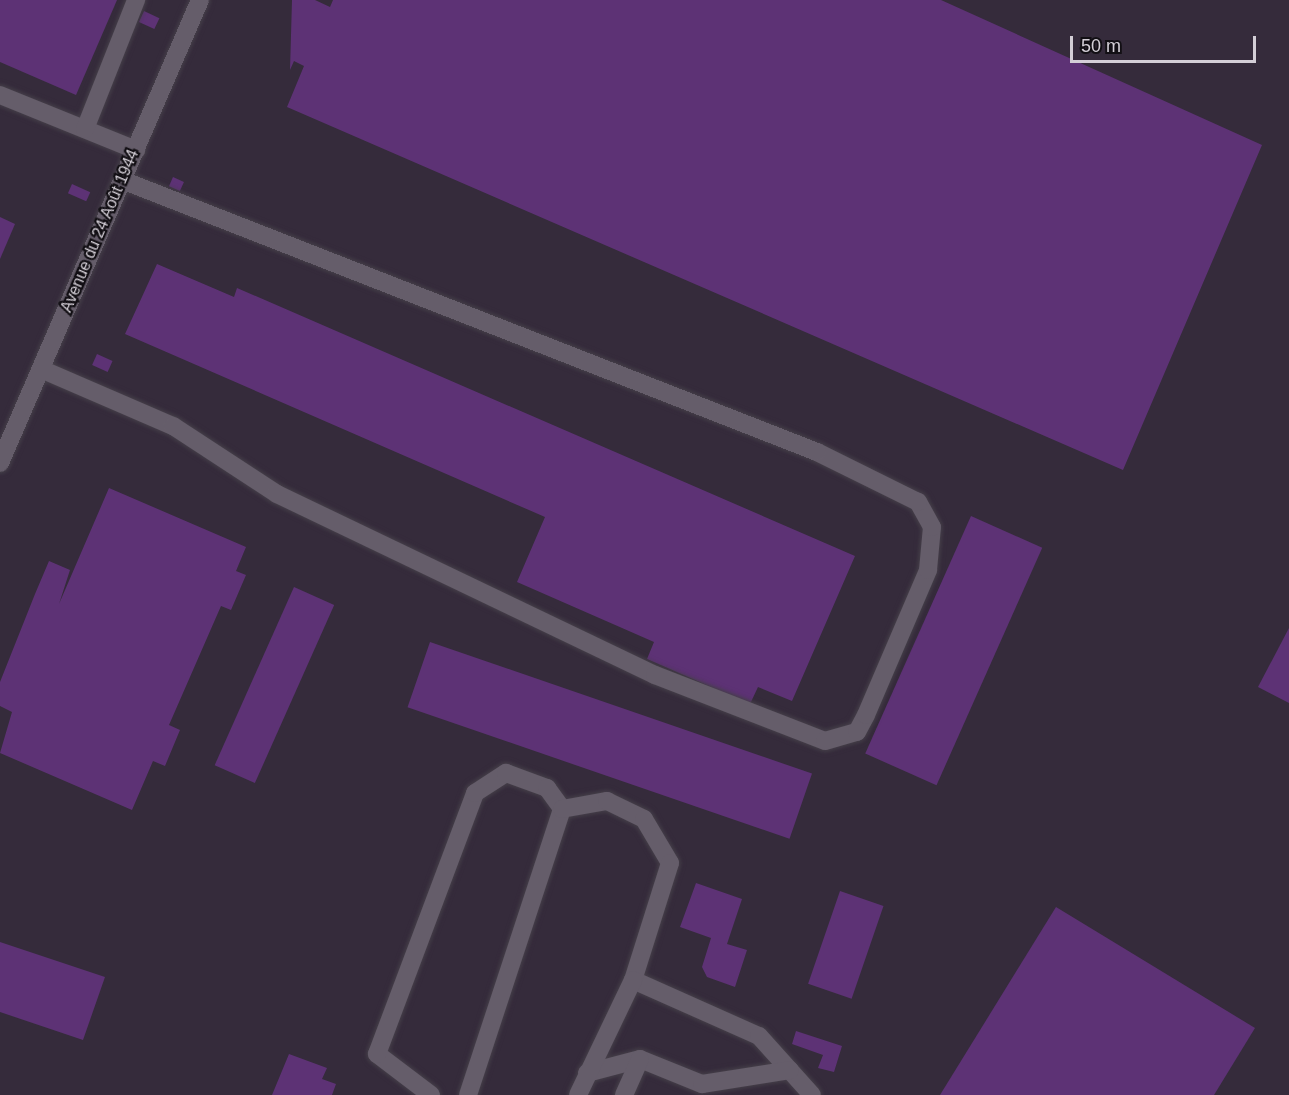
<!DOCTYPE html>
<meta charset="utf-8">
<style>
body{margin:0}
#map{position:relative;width:1289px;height:1095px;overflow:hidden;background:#2b242f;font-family:Helvetica,sans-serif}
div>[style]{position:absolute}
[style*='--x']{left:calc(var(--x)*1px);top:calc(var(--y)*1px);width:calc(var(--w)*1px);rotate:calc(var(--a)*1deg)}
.built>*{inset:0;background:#352b3b;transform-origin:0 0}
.building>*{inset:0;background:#5d3275;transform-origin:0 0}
.roads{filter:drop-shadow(0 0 2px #453f49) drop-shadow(0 0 2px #453f49)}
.minor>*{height:18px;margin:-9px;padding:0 9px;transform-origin:9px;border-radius:9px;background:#655d6a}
span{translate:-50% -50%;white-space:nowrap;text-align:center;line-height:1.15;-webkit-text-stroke:4.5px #120f14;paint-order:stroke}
.street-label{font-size:16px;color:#d4cfd7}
.scale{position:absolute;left:1070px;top:36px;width:186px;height:27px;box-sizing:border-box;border:3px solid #d4cfd7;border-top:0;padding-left:8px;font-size:18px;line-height:21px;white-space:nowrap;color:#d4cfd7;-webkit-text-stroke:4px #120f14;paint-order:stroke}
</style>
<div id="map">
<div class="built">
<div style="left:0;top:0;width:1289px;height:1095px"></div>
</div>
<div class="building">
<div style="clip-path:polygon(0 0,117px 0,76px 95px,0 62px)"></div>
<div style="clip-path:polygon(292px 0,315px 0,330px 7px,333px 0,941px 0,1262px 145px,1123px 470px,287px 107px,304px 66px,294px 61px,290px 70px)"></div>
<div style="left:144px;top:11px;width:17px;height:12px;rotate:25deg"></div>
<div style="left:173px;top:177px;width:12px;height:10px;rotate:24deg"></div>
<div style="left:72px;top:184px;width:20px;height:10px;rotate:24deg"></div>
<div style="clip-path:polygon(0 217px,15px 224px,0 259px)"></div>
<div style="clip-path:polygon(157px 264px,234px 297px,237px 288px,855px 556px,792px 701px,758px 687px,750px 704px,647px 659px,654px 642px,517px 582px,545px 517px,125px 334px)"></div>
<div style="left:97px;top:354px;width:17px;height:12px;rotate:24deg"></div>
<div style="clip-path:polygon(109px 488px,246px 547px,236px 571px,246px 575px,231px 610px,221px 606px,169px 725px,180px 730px,165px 766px,153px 761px,132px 810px,0 753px,12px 712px,0 706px,0 682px,35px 594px,49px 561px,70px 570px,59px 604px)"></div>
<div style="left:971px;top:516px;width:78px;height:260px;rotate:24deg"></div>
<div style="left:294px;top:587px;width:44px;height:195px;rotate:24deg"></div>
<div style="clip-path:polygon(1289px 628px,1289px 703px,1258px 687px)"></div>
<div style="left:430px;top:642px;width:404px;height:69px;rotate:19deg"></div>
<div style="clip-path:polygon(696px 883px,742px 899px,727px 944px,747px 950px,735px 987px,707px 977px,702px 967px,711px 938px,680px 927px)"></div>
<div style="left:840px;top:891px;width:46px;height:98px;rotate:19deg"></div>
<div style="clip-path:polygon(1056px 907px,1255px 1028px,1214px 1095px,940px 1095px)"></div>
<div style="clip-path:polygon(0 942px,105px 977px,83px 1040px,0 1012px)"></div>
<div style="clip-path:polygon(796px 1031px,842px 1046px,834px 1072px,818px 1068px,823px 1055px,792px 1044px)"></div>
<div style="clip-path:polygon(289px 1054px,327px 1068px,322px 1079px,336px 1084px,332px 1095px,272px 1095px)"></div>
</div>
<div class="roads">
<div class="minor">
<div style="--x:0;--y:95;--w:147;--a:22"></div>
<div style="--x:85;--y:129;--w:139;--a:-68.4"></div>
<div style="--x:41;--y:369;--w:144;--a:23.4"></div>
<div style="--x:173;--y:426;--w:124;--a:33.2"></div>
<div style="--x:277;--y:494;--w:419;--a:25.6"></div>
<div style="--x:655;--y:675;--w:182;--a:21.2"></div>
<div style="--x:825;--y:741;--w:33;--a:-16"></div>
<div style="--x:857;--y:732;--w:19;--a:-62"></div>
<div style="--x:866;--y:715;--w:158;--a:-66.8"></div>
<div style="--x:928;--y:570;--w:43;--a:-84.7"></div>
<div style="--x:932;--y:527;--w:29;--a:-119"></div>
<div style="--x:918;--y:502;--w:113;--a:-153.7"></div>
<div style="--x:817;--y:452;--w:746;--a:-158.63"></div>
<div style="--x:0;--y:463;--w:504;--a:-66.64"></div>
<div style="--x:633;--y:980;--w:138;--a:24"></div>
<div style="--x:759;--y:1036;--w:79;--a:48.1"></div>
<div style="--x:587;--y:1073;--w:55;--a:-14.8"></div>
<div style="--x:640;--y:1059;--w:67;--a:22"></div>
<div style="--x:702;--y:1084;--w:89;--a:-9"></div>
<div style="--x:431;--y:1095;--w:68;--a:-142.8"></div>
<div style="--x:377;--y:1054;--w:279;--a:-69.4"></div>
<div style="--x:475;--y:793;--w:37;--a:-33"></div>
<div style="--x:506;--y:773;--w:44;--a:20.1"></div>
<div style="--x:547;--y:788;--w:26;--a:54"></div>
<div style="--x:468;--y:1095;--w:301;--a:-71.8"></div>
<div style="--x:562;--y:809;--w:46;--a:-10.1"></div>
<div style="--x:607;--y:801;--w:41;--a:25.9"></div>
<div style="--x:644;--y:819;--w:51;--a:59.4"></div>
<div style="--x:670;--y:863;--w:123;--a:107.5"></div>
<div style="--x:633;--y:980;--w:127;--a:115.6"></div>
<div style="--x:624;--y:1095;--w:39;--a:-66"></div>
</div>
</div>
<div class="street-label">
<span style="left:100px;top:231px;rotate:-67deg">Avenue du 24 Août 1944</span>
</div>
<div class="scale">50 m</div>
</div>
